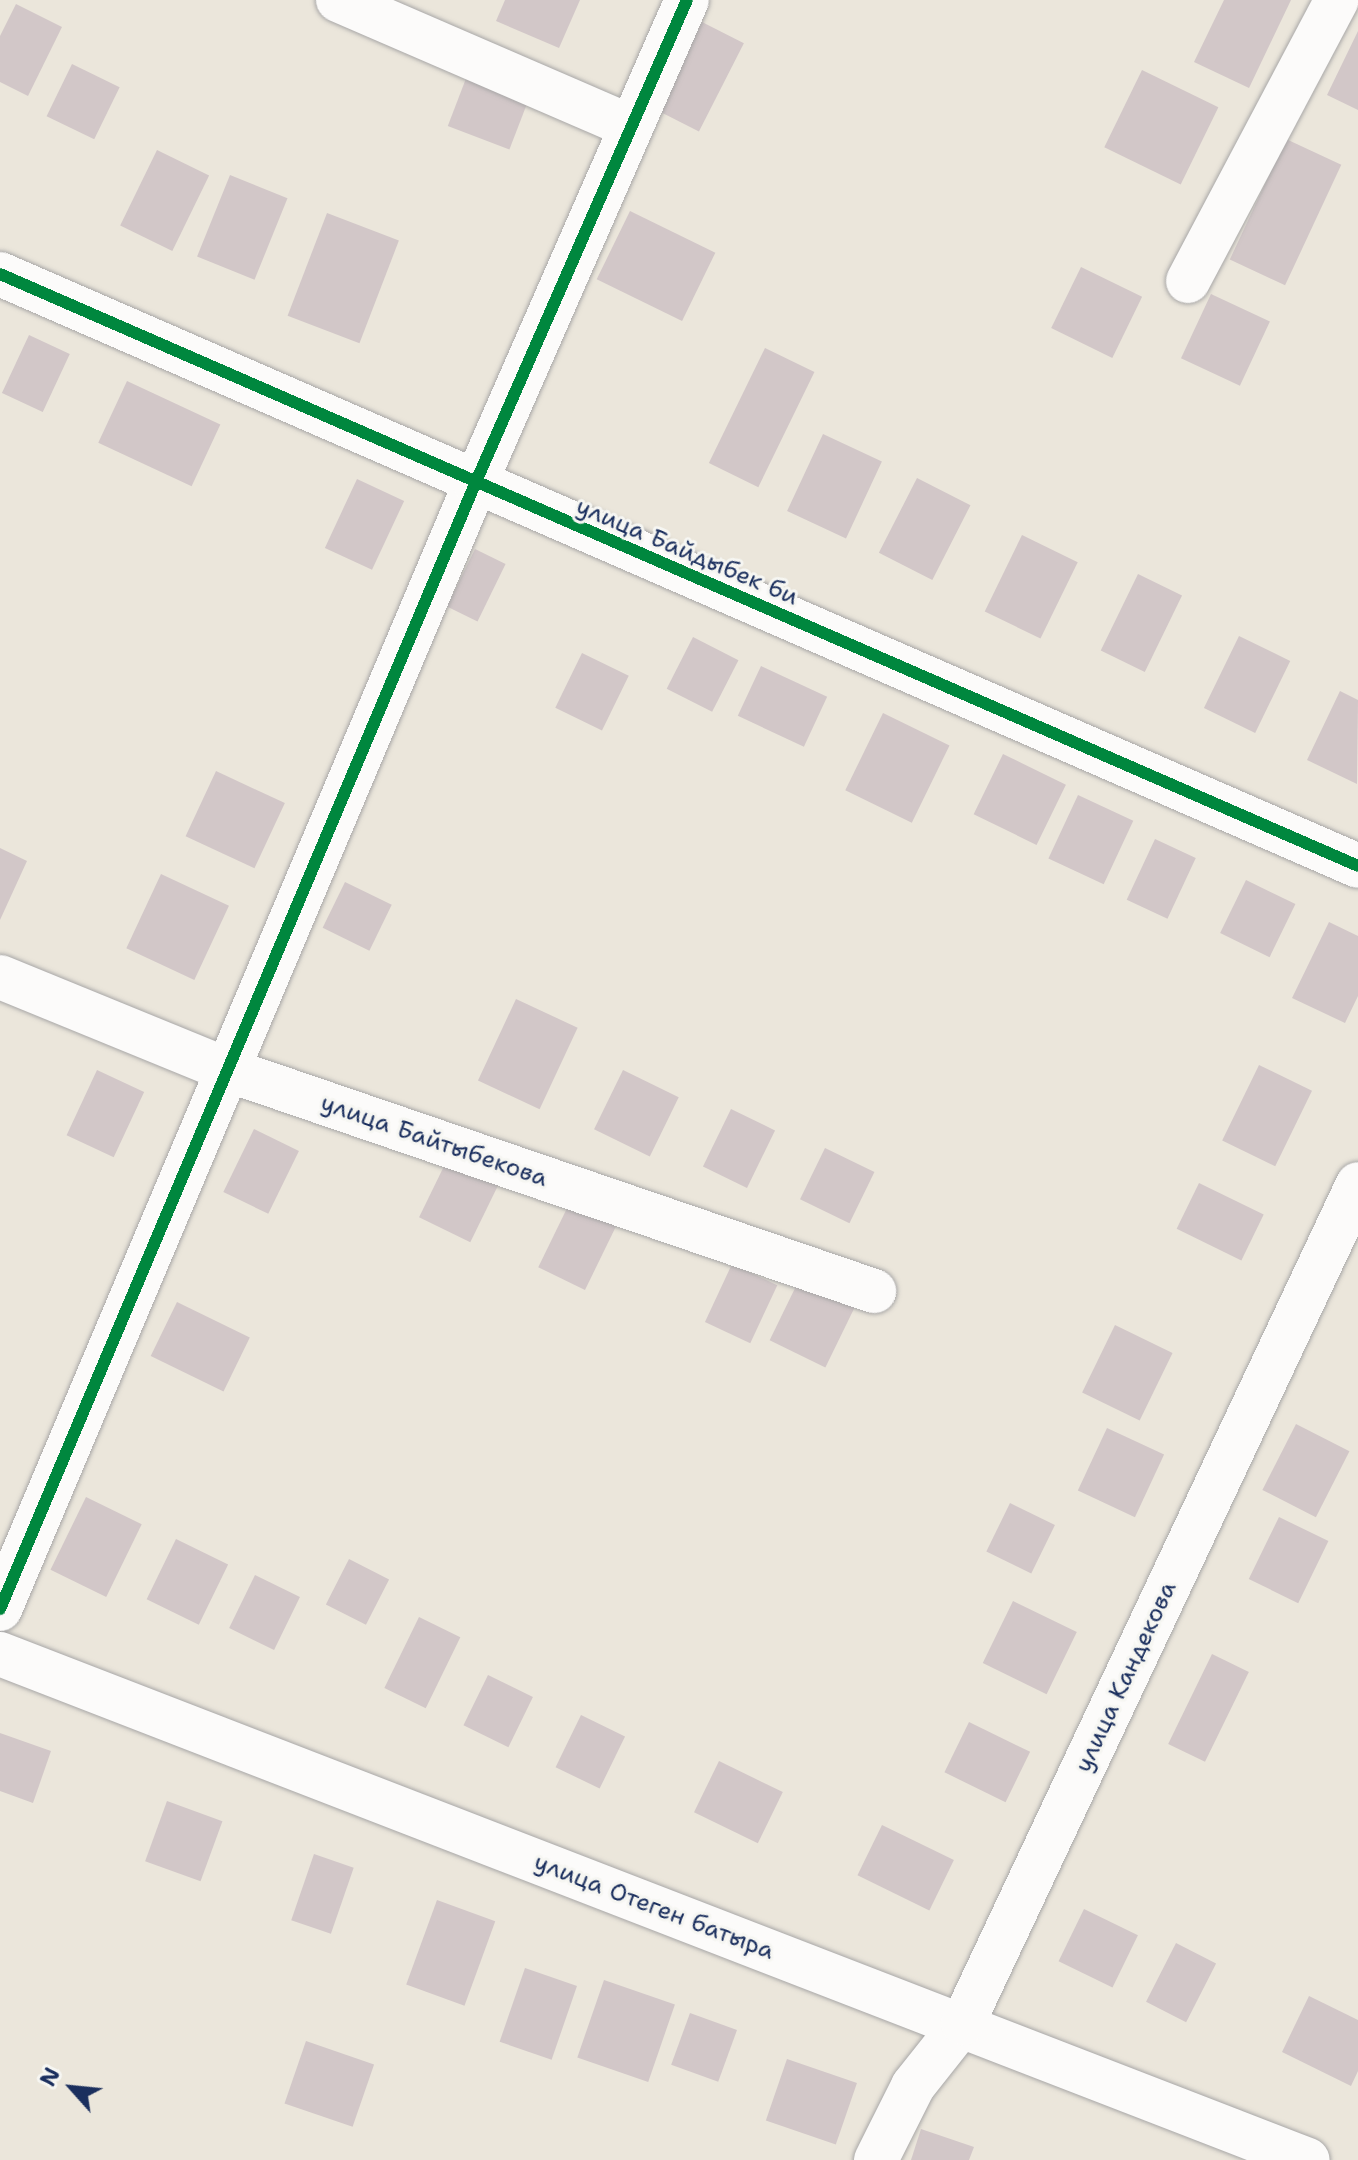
<!DOCTYPE html>
<meta charset="utf-8">
<style>
body{margin:0}
#map{position:relative;width:1358px;height:2160px;overflow:hidden;background:#ebe6db;font-family:"Shantell Sans",sans-serif}
div>[style]{position:absolute}
[style*='--x']{left:calc(var(--x)*1px);top:calc(var(--y)*1px);width:calc(var(--w)*1px);rotate:calc(var(--a)*1deg)}
.building>*{inset:0;background:#d2c7c8;transform-origin:0 0}
.roads{filter:drop-shadow(0 0 2px #a8a7a7) drop-shadow(0 0 2px #a8a7a7)}
.minor>*{height:44px;margin:-22px;padding:0 22px;transform-origin:22px;border-radius:22px;background:#fcfbfa}
.cycleway>*{height:12px;margin:-6px;padding:0 6px;transform-origin:6px;border-radius:6px;background:#00873e}
span{translate:-50% -50%;white-space:nowrap;text-align:center;line-height:1.15;-webkit-text-stroke:6px #f6f6f2;paint-order:stroke}
.street-label{font-size:24px;color:#1b2f5e}
.north{position:absolute;left:32px;top:2048px;width:80px;height:80px;-webkit-text-stroke:6px #f6f6f2;paint-order:stroke;rotate:297deg;font-size:22px;font-weight:700;line-height:32px;text-align:center;color:#1b2f5e}
.north::after{content:'';display:block;margin:auto;width:28px;height:36px;background:#1b2f5e;clip-path:polygon(50% 0,100% 100%,50% 72%,0 100%)}
</style>
<div id="map">
<div class="building">
<div style="clip-path:polygon(505px 0,580px 0,559px 48px,496px 21px)"></div>
<div style="clip-path:polygon(1224px 0,1291px 0,1249px 88px,1194px 62px)"></div>
<div style="clip-path:polygon(16px 4px,62px 27px,28px 96px,0 82px,0 36px)"></div>
<div style="left:702px;top:22px;width:47px;height:99px;rotate:27deg"></div>
<div style="clip-path:polygon(1358px 31px,1358px 110px,1327px 95px)"></div>
<div style="left:72px;top:64px;width:53px;height:58px;rotate:26deg"></div>
<div style="left:470px;top:68px;width:66px;height:62px;rotate:21deg"></div>
<div style="left:1142px;top:70px;width:85px;height:86px;rotate:26deg"></div>
<div style="left:1286px;top:139px;width:61px;height:133px;rotate:25deg"></div>
<div style="left:157px;top:150px;width:58px;height:84px;rotate:26deg"></div>
<div style="left:230px;top:175px;width:62px;height:88px;rotate:22deg"></div>
<div style="left:630px;top:211px;width:95px;height:76px;rotate:26deg"></div>
<div style="left:327px;top:213px;width:77px;height:110px;rotate:21deg"></div>
<div style="left:1081px;top:267px;width:68px;height:68px;rotate:26deg"></div>
<div style="left:1211px;top:294px;width:65px;height:71px;rotate:25deg"></div>
<div style="left:29px;top:335px;width:45px;height:64px;rotate:25deg"></div>
<div style="left:765px;top:348px;width:55px;height:128px;rotate:26deg"></div>
<div style="left:127px;top:381px;width:103px;height:68px;rotate:25deg"></div>
<div style="left:823px;top:434px;width:65px;height:85px;rotate:25deg"></div>
<div style="left:917px;top:478px;width:60px;height:84px;rotate:27deg"></div>
<div style="left:357px;top:479px;width:52px;height:76px;rotate:25deg"></div>
<div style="left:1022px;top:535px;width:62px;height:85px;rotate:26deg"></div>
<div style="left:475px;top:549px;width:34px;height:64px;rotate:26deg"></div>
<div style="left:1138px;top:574px;width:49px;height:85px;rotate:26deg"></div>
<div style="left:1239px;top:636px;width:57px;height:80px;rotate:26deg"></div>
<div style="left:693px;top:637px;width:51px;height:58px;rotate:27deg"></div>
<div style="left:582px;top:653px;width:52px;height:61px;rotate:26deg"></div>
<div style="left:761px;top:666px;width:73px;height:55px;rotate:25deg"></div>
<div style="clip-path:polygon(1340px 691px,1358px 700px,1357px 784px,1307px 760px)"></div>
<div style="left:883px;top:713px;width:74px;height:86px;rotate:26deg"></div>
<div style="left:1003px;top:754px;width:70px;height:67px;rotate:26deg"></div>
<div style="left:216px;top:771px;width:76px;height:72px;rotate:25deg"></div>
<div style="left:1078px;top:795px;width:61px;height:70px;rotate:25deg"></div>
<div style="left:1155px;top:839px;width:45px;height:67px;rotate:25deg"></div>
<div style="clip-path:polygon(0 848px,27px 861px,0 920px)"></div>
<div style="left:161px;top:874px;width:75px;height:82px;rotate:25deg"></div>
<div style="left:1246px;top:880px;width:55px;height:59px;rotate:26deg"></div>
<div style="left:345px;top:882px;width:52px;height:51px;rotate:26deg"></div>
<div style="clip-path:polygon(1329px 922px,1358px 936px,1358px 996px,1345px 1023px,1292px 998px)"></div>
<div style="left:516px;top:999px;width:68px;height:90px;rotate:25deg"></div>
<div style="left:1259px;top:1065px;width:59px;height:84px;rotate:26deg"></div>
<div style="left:97px;top:1070px;width:52px;height:72px;rotate:25deg"></div>
<div style="left:623px;top:1070px;width:62px;height:66px;rotate:26deg"></div>
<div style="left:731px;top:1109px;width:49px;height:64px;rotate:26deg"></div>
<div style="left:254px;top:1129px;width:50px;height:70px;rotate:26deg"></div>
<div style="left:825px;top:1148px;width:55px;height:57px;rotate:26deg"></div>
<div style="left:448px;top:1158px;width:57px;height:66px;rotate:26deg"></div>
<div style="left:1199px;top:1183px;width:72px;height:51px;rotate:26deg"></div>
<div style="left:572px;top:1198px;width:52px;height:77px;rotate:26deg"></div>
<div style="left:732px;top:1264px;width:50px;height:64px;rotate:25deg"></div>
<div style="left:799px;top:1280px;width:62px;height:67px;rotate:26deg"></div>
<div style="left:177px;top:1302px;width:81px;height:60px;rotate:26deg"></div>
<div style="left:1115px;top:1325px;width:64px;height:75px;rotate:26deg"></div>
<div style="left:1296px;top:1424px;width:60px;height:74px;rotate:27deg"></div>
<div style="left:1107px;top:1428px;width:63px;height:69px;rotate:25deg"></div>
<div style="left:86px;top:1497px;width:62px;height:81px;rotate:26deg"></div>
<div style="left:1010px;top:1503px;width:50px;height:54px;rotate:26deg"></div>
<div style="left:1279px;top:1517px;width:55px;height:69px;rotate:26deg"></div>
<div style="left:176px;top:1539px;width:58px;height:67px;rotate:26deg"></div>
<div style="left:349px;top:1559px;width:45px;height:51px;rotate:27deg"></div>
<div style="left:255px;top:1575px;width:50px;height:59px;rotate:26deg"></div>
<div style="left:1013px;top:1601px;width:71px;height:69px;rotate:26deg"></div>
<div style="left:419px;top:1617px;width:46px;height:79px;rotate:26deg"></div>
<div style="left:1212px;top:1654px;width:41px;height:100px;rotate:26deg"></div>
<div style="left:488px;top:1675px;width:50px;height:56px;rotate:26deg"></div>
<div style="left:581px;top:1715px;width:49px;height:58px;rotate:26deg"></div>
<div style="left:969px;top:1722px;width:68px;height:56px;rotate:26deg"></div>
<div style="clip-path:polygon(0 1733px,51px 1751px,33px 1803px,0 1791px)"></div>
<div style="left:719px;top:1761px;width:71px;height:57px;rotate:26deg"></div>
<div style="left:167px;top:1801px;width:59px;height:64px;rotate:20deg"></div>
<div style="left:882px;top:1825px;width:80px;height:56px;rotate:26deg"></div>
<div style="left:314px;top:1854px;width:42px;height:70px;rotate:19deg"></div>
<div style="left:437px;top:1900px;width:62px;height:90px;rotate:20deg"></div>
<div style="left:1084px;top:1909px;width:60px;height:58px;rotate:26deg"></div>
<div style="left:1176px;top:1943px;width:45px;height:66px;rotate:27deg"></div>
<div style="left:525px;top:1968px;width:55px;height:78px;rotate:19deg"></div>
<div style="left:604px;top:1980px;width:75px;height:82px;rotate:19deg"></div>
<div style="clip-path:polygon(1309px 1996px,1358px 2020px,1358px 2071px,1351px 2086px,1282px 2052px)"></div>
<div style="left:690px;top:2013px;width:50px;height:55px;rotate:20deg"></div>
<div style="left:306px;top:2041px;width:72px;height:66px;rotate:19deg"></div>
<div style="left:787px;top:2059px;width:74px;height:65px;rotate:19deg"></div>
<div style="clip-path:polygon(921px 2129px,974px 2147px,969px 2160px,911px 2160px)"></div>
</div>
<div class="roads">
<div class="minor">
<div style="--x:338;--y:0;--w:319;--a:23.4"></div>
<div style="--x:0;--y:274;--w:1481;--a:23.55"></div>
<div style="--x:1188;--y:281;--w:318;--a:-62.1"></div>
<div style="--x:0;--y:977;--w:246;--a:22.2"></div>
<div style="--x:228;--y:1070;--w:683;--a:18.89"></div>
<div style="--x:0;--y:1609;--w:1221;--a:-67.11"></div>
<div style="--x:475;--y:484;--w:528;--a:-66.35"></div>
<div style="--x:0;--y:1654;--w:1402;--a:21.15"></div>
<div style="--x:876;--y:2160;--w:83;--a:-63.4"></div>
<div style="--x:913;--y:2086;--w:80;--a:-51.6"></div>
<div style="--x:963;--y:2023;--w:927;--a:-64.79"></div>
</div>
</div>
<div class="cycleway">
<div style="--x:0;--y:274;--w:1481;--a:23.55"></div>
<div style="--x:0;--y:1609;--w:1221;--a:-67.11"></div>
<div style="--x:475;--y:484;--w:528;--a:-66.35"></div>
</div>
<div class="street-label">
<span style="left:687px;top:552px;rotate:23deg">улица Байдыбек би</span>
<span style="left:434px;top:1141px;rotate:19deg">улица Байтыбекова</span>
<span style="left:1126px;top:1677px;rotate:-65deg">улица Кандекова</span>
<span style="left:654px;top:1907px;rotate:21deg">улица Отеген батыра</span>
</div>
<div class="north">N</div>
</div>
